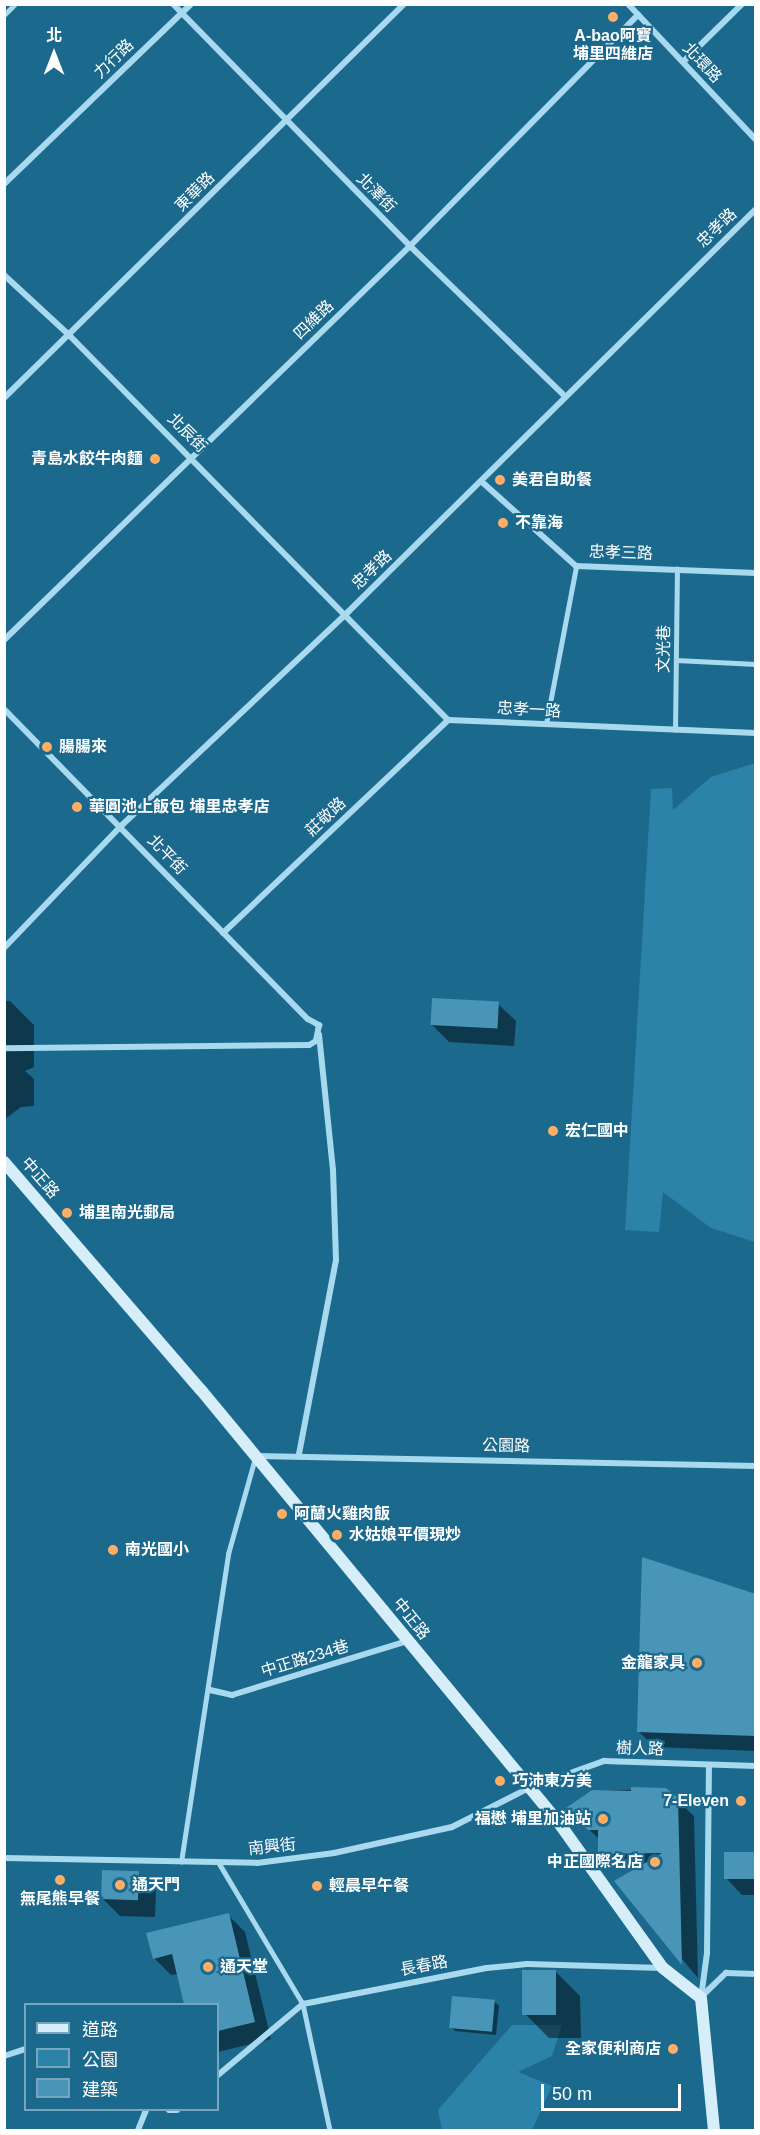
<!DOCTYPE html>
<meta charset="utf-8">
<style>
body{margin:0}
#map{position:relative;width:760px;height:2135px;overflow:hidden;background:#1c698e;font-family:Arial,"Noto Sans TC",sans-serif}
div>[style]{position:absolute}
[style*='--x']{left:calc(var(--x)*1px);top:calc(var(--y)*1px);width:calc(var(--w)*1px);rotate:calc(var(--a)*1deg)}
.green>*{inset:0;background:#2c83aa}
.shadow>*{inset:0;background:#0007}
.building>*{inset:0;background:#4995b8;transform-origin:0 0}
.lane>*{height:4.5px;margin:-2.25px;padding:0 2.25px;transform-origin:2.25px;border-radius:2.25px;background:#a9d9ee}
.street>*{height:6px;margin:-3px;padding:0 3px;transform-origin:3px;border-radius:3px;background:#a9d9ee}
.secondary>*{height:12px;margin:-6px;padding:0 6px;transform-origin:6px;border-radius:6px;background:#d6eefa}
.dots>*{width:16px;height:16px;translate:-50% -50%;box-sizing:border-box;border:3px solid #1c698e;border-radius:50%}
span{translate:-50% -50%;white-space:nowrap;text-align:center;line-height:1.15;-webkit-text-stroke:4.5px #1c698e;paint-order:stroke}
.poi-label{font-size:16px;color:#fff;font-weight:700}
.right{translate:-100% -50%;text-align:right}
.left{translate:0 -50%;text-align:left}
.street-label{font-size:16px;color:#fff}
.frame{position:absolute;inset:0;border:6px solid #fff;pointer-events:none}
.legend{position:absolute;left:24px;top:2003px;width:195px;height:108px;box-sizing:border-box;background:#1c698e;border:2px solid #77a5bb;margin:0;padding:8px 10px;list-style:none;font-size:18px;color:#fff}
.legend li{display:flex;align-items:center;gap:12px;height:30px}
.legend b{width:30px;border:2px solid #77a5bb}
.north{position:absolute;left:24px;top:24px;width:60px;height:60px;-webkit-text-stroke:4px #1c698e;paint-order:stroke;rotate:0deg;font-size:16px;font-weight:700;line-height:24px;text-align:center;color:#fff}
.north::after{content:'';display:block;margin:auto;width:21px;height:27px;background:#fff;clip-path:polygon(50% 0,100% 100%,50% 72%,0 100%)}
.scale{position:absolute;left:541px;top:2084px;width:140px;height:27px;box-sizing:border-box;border:3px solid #fff;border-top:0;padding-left:8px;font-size:18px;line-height:21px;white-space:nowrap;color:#fff;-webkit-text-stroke:4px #1c698e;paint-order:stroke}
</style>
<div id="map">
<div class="green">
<div style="clip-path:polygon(755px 763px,755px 1242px,711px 1228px,663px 1192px,659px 1232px,625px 1230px,651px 789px,672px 788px,673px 810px,711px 777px)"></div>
<div style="clip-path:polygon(512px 2025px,562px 2025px,552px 2056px,518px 2072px,552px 2086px,532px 2130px,442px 2130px,438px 2110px)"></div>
</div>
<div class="shadow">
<div style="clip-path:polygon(4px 1001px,10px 1001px,34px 1025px,34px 1067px,25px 1071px,34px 1079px,34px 1106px,21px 1107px,4px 1120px)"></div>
<div style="clip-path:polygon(498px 1004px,516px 1021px,514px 1046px,449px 1042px,431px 1024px)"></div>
<div style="clip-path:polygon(756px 1594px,756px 1751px,655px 1747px,638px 1731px)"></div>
<div style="clip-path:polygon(665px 1789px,694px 1816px,698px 1978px,617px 1881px,637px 1869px,616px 1869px,599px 1853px,599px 1839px,568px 1809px,592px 1791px)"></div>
<div style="clip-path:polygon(756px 1853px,756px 1895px,742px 1895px,726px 1878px)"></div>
<div style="clip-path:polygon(138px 1873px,156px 1890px,155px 1917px,120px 1916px,103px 1899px)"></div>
<div style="clip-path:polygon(228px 1915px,245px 1932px,271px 2039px,218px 2052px,218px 2004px,186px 2004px,179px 1974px,171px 1975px,154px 1958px)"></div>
<div style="clip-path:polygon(556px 1972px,580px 1996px,581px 2038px,549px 2038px,525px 2014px)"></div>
<div style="clip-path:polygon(495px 2002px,499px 2006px,496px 2035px,455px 2031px,451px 2027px)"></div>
</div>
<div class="building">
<div style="left:432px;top:998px;width:67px;height:27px;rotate:3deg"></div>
<div style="clip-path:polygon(642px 1557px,756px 1594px,756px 1736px,637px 1732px)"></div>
<div style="clip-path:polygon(631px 1787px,666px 1788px,678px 1798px,682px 1965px,614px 1881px,662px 1853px,598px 1854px,598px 1830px,588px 1830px,566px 1808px,592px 1790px,631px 1791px)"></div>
<div style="left:724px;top:1852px;width:32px;height:27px"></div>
<div style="left:102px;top:1870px;width:37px;height:29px;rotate:2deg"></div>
<div style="clip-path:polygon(229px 1913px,255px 2022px,218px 2031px,218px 2004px,184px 2004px,172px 1954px,153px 1959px,146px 1933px)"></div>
<div style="left:522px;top:1970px;width:34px;height:45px"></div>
<div style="left:452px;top:1996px;width:43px;height:32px;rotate:5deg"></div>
</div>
<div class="lane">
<div style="--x:4;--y:15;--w:16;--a:-45"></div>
<div style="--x:676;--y:660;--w:80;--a:2.9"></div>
<div style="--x:546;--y:724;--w:161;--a:-79.2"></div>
<div style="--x:675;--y:730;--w:161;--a:-89.3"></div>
<div style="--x:181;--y:1862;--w:312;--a:-81.3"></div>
<div style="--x:228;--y:1554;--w:100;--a:-74.3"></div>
<div style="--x:219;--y:1863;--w:164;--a:59.2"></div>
<div style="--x:303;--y:2004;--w:129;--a:77.9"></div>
</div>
<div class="street">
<div style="--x:173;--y:4;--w:339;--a:45.6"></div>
<div style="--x:410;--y:246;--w:216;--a:44.1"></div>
<div style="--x:628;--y:4;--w:187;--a:46.7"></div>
<div style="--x:683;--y:62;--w:83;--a:-44.5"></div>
<div style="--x:4;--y:184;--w:260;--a:-43.9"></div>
<div style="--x:4;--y:275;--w:90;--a:42.7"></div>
<div style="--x:70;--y:336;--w:539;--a:45.45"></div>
<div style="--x:448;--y:720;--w:308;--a:2.4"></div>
<div style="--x:4;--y:398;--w:561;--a:-44.57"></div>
<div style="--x:482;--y:482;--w:126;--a:41.8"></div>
<div style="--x:576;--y:566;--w:180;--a:2.2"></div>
<div style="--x:4;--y:640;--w:566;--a:-44.14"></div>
<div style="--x:410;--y:246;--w:325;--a:-45.4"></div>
<div style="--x:4;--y:709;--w:434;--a:45.6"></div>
<div style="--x:308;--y:1019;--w:13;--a:29"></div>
<div style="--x:319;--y:1025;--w:16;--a:101"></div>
<div style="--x:316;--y:1041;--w:8;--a:150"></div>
<div style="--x:309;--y:1045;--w:305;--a:179.4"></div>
<div style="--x:223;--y:933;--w:310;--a:-43.4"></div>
<div style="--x:4;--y:948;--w:169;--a:-46.2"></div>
<div style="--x:121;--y:826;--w:311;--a:-43.3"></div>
<div style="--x:347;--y:613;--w:575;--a:-44.65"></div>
<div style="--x:299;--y:1454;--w:197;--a:-79.2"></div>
<div style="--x:336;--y:1260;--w:90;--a:-91.9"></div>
<div style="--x:333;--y:1170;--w:136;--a:-95.9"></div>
<div style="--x:256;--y:1456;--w:500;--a:1.15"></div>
<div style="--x:210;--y:1690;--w:23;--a:13"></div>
<div style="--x:232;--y:1695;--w:184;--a:-17.1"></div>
<div style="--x:4;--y:1858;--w:253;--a:1.1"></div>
<div style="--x:257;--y:1863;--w:78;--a:-7.4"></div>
<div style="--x:334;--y:1853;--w:121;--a:-12.4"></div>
<div style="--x:452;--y:1827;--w:86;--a:-26.9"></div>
<div style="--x:529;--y:1788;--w:80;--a:-19.8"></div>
<div style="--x:604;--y:1761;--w:152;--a:1.9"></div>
<div style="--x:701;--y:1997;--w:35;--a:-44"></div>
<div style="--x:726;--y:1973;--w:30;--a:2"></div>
<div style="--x:701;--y:1998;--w:45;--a:-82.4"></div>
<div style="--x:707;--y:1953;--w:188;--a:-89.4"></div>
<div style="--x:4;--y:2056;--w:23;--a:-18"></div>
<div style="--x:218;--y:2075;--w:111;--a:-39.9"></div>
<div style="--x:303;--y:2004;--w:187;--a:-11.1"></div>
<div style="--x:487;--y:1968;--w:40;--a:-5.7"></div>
<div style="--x:527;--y:1964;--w:135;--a:1.7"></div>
<div style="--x:169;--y:2110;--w:8;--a:0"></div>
<div style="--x:138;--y:2130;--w:22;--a:-68"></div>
</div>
<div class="secondary">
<div style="--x:4;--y:1162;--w:301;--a:49.2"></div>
<div style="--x:201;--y:1390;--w:562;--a:50.42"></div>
<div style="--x:559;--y:1823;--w:178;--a:54.4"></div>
<div style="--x:663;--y:1968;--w:48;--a:38.3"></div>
<div style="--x:701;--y:1998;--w:133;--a:84.4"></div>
</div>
<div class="dots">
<div style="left:613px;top:17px;background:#feae66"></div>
<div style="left:155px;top:459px;background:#feae66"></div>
<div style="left:500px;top:480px;background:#feae66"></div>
<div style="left:503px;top:523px;background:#feae66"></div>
<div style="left:47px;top:747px;background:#feae66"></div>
<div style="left:77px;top:807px;background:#feae66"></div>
<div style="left:553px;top:1131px;background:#feae66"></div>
<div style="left:67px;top:1213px;background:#feae66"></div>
<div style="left:282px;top:1514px;background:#feae66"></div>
<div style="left:337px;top:1535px;background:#feae66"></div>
<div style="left:113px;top:1550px;background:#feae66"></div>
<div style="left:697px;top:1663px;background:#feae66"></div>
<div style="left:500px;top:1781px;background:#feae66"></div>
<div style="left:741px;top:1801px;background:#feae66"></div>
<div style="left:603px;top:1819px;background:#feae66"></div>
<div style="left:655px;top:1862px;background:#feae66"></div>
<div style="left:60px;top:1880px;background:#feae66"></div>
<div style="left:120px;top:1885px;background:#feae66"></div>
<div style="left:317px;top:1886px;background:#feae66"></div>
<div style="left:208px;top:1967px;background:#feae66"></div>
<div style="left:673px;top:2049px;background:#feae66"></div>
</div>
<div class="poi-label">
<span style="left:613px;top:45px">A-bao阿寶<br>埔里四維店</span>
<span class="right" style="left:143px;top:459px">青島水餃牛肉麵</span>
<span class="left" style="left:512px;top:480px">美君自助餐</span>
<span class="left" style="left:515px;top:523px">不靠海</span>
<span class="left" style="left:59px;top:747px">腸腸來</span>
<span class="left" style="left:89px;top:807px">華圓池上飯包 埔里忠孝店</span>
<span class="left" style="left:565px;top:1131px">宏仁國中</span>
<span class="left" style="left:79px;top:1213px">埔里南光郵局</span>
<span class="left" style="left:294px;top:1514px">阿蘭火雞肉飯</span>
<span class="left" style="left:349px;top:1535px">水姑娘平價現炒</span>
<span class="left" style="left:125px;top:1550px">南光國小</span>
<span class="right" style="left:685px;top:1663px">金龍家具</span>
<span class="left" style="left:512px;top:1781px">巧沛東方美</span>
<span class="right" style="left:729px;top:1801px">7-Eleven</span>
<span class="right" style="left:591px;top:1819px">福懋 埔里加油站</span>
<span class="right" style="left:643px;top:1862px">中正國際名店</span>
<span class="left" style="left:132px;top:1885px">通天門</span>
<span class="left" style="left:329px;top:1886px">輕晨早午餐</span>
<span style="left:60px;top:1899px">無尾熊早餐</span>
<span class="left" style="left:220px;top:1967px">通天堂</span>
<span class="right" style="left:661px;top:2049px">全家便利商店</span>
</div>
<div class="street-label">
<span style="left:114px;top:59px;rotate:-44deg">力行路</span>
<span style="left:702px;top:63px;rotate:47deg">北環路</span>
<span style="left:195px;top:192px;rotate:-45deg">東華路</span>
<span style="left:376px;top:193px;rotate:45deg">北澤街</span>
<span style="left:717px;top:228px;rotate:-44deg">忠孝路</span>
<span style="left:314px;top:320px;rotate:-44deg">四維路</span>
<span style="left:187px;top:433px;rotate:45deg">北辰街</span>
<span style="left:621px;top:553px;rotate:2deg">忠孝三路</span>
<span style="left:372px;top:570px;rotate:-44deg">忠孝路</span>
<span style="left:664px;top:649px;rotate:-89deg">文光巷</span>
<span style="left:529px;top:710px;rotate:3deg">忠孝一路</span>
<span style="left:326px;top:817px;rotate:-43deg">莊敬路</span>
<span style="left:167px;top:855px;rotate:46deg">北平街</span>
<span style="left:40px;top:1178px;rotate:49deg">中正路</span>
<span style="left:506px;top:1446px;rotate:1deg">公園路</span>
<span style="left:411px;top:1619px;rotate:51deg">中正路</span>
<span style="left:305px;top:1659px;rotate:-17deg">中正路234巷</span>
<span style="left:640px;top:1749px;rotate:2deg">樹人路</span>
<span style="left:272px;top:1847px;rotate:-6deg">南興街</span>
<span style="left:424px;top:1966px;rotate:-11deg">長春路</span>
</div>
<div class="frame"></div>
<ul class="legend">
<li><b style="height:8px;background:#d6eefa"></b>道路</li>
<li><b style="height:16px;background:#2c83aa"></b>公園</li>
<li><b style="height:16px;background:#4995b8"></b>建築</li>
</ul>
<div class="north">北</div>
<div class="scale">50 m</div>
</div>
